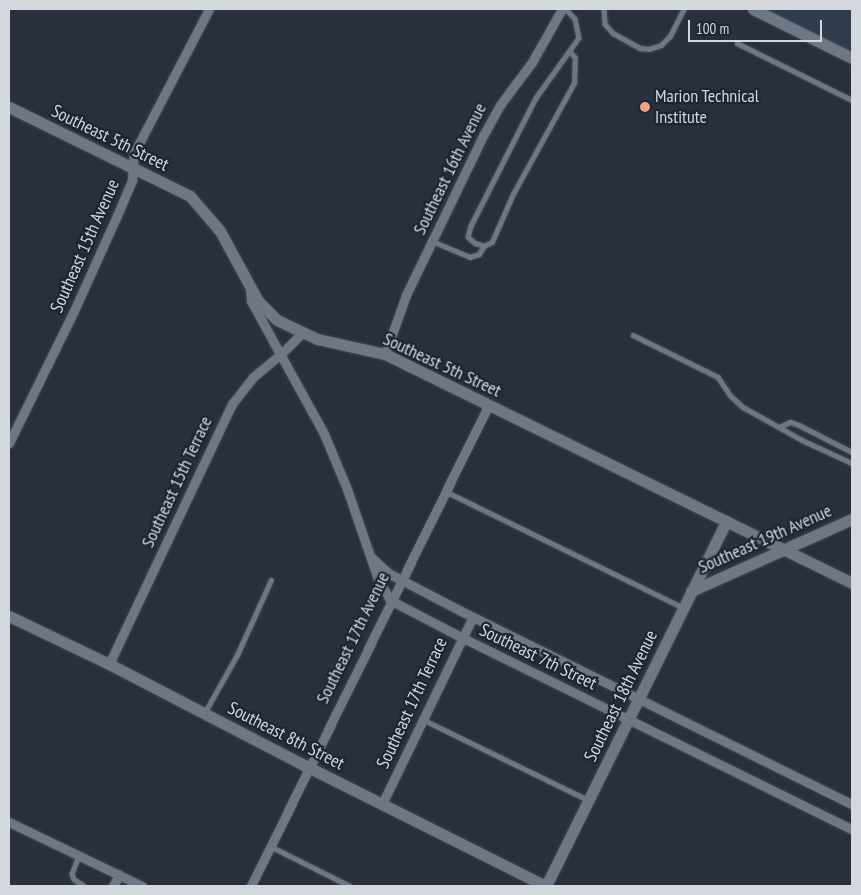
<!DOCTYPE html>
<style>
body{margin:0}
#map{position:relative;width:861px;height:895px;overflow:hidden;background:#29303c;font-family:"PT Sans Narrow",sans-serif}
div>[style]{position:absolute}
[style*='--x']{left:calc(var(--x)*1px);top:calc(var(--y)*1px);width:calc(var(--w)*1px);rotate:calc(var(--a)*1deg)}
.built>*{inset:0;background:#303b4c}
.roads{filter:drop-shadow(0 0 1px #474e57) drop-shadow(0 0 1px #474e57)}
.lane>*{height:4.5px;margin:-2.25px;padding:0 2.25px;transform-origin:2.25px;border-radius:2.25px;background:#6e7784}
.street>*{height:9px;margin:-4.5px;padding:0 4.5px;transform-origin:4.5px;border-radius:4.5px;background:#6e7784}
.secondary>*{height:11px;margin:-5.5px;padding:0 5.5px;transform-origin:5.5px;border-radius:5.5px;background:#6e7784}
.dots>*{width:14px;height:14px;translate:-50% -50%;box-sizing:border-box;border:2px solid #1f2631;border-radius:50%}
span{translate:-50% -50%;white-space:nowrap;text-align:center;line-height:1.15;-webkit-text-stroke:4.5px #1f2631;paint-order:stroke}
.poi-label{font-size:18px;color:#d3d8df}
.left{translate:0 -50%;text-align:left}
.street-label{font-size:18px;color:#d3d8df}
.frame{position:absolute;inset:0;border:10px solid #d3d8df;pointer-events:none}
.scale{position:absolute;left:688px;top:20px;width:134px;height:22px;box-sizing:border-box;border:2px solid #d3d8df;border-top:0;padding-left:6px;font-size:15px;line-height:18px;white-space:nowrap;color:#d3d8df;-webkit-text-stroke:4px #1f2631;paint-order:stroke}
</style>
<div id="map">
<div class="built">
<div style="clip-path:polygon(765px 9px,852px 9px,852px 53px)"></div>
</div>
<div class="roads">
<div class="lane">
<div style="--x:566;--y:9;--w:13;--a:48"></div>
<div style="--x:575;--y:19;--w:19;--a:78"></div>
<div style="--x:579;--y:38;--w:74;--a:125.6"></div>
<div style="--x:536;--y:98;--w:144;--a:116.9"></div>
<div style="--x:471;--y:226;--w:11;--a:105"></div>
<div style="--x:468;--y:237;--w:9;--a:41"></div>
<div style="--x:475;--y:243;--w:9;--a:18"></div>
<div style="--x:484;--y:246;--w:9;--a:-27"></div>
<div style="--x:492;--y:242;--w:52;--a:-66.4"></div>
<div style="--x:513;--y:194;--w:127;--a:-61.2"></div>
<div style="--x:574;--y:83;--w:25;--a:-88"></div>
<div style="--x:575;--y:58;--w:8;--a:-130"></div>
<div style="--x:604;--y:9;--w:15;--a:86"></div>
<div style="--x:605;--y:24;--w:12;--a:48"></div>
<div style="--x:613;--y:33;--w:31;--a:29"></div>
<div style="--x:640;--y:48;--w:9;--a:6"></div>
<div style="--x:649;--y:49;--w:13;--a:-18"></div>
<div style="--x:661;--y:45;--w:13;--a:-45"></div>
<div style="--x:670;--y:36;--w:30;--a:-63"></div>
<div style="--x:737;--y:43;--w:128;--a:26.4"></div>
<div style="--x:432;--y:241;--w:41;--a:22.8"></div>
<div style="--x:470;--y:257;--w:9;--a:-18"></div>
<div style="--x:479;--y:254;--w:9;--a:-58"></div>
<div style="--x:633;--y:335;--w:95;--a:26.3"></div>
<div style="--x:718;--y:377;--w:23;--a:56"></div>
<div style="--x:731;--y:396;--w:16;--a:43"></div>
<div style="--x:743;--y:407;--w:68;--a:29.2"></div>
<div style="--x:802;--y:440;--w:55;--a:24.7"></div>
<div style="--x:779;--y:427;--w:12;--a:-24"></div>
<div style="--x:790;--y:422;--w:9;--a:18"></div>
<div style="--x:799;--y:425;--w:59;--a:27"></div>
<div style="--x:445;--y:491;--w:264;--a:26.1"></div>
<div style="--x:205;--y:712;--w:65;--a:-60.7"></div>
<div style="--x:237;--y:655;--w:82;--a:-65.6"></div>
<div style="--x:422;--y:719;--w:185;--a:26"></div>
<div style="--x:270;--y:846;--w:89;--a:26.6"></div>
<div style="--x:79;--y:856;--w:19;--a:111"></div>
<div style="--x:72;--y:874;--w:5;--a:68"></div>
<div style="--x:74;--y:879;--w:12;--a:35"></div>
</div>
<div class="street">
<div style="--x:250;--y:289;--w:12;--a:85"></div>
<div style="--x:251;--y:301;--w:152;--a:61.2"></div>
<div style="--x:324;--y:434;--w:60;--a:67.3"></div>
<div style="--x:347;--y:489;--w:95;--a:71"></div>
<div style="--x:378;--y:579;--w:24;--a:60"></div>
<div style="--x:390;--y:600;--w:80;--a:27.5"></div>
<div style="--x:461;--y:637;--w:436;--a:26.2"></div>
<div style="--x:385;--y:354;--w:63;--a:-70.4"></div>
<div style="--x:406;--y:295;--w:179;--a:-64.2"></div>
<div style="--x:484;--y:134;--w:33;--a:-61"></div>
<div style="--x:500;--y:105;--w:54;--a:-53.3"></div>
<div style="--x:532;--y:62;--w:61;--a:-60.5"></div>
<div style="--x:9;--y:443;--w:145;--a:-63.8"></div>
<div style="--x:73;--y:313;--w:112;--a:-65.7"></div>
<div style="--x:119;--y:211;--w:34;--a:-67"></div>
<div style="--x:132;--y:180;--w:27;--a:-86"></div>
<div style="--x:134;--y:153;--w:162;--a:-62.5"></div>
<div style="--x:372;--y:558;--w:24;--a:42"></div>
<div style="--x:390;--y:574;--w:80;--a:27.5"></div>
<div style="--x:461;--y:611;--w:436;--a:26.3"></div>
<div style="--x:109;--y:664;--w:288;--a:-64.7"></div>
<div style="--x:232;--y:404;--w:33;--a:-52"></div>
<div style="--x:252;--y:378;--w:38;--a:-40"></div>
<div style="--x:281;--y:354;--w:28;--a:-45"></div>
<div style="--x:382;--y:804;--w:208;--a:-64.1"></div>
<div style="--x:9;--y:822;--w:148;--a:25.7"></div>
<div style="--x:113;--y:886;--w:13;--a:-61"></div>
<div style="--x:251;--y:886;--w:535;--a:-63.72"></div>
</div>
<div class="secondary">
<div style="--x:753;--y:9;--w:110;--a:26.3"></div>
<div style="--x:9;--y:107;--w:202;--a:26.2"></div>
<div style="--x:190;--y:196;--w:46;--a:49.4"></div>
<div style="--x:220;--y:231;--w:80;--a:61.5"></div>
<div style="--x:258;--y:301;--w:27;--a:45"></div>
<div style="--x:277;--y:320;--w:44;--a:25.4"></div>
<div style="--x:317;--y:339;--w:70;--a:12.4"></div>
<div style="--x:385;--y:354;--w:520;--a:26.12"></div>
<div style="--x:691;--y:591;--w:176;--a:-24.1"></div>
<div style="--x:9;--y:616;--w:111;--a:25.6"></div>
<div style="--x:109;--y:664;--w:224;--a:27.4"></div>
<div style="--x:308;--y:767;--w:266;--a:26.6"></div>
<div style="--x:546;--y:886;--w:407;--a:-63.7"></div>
</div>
</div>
<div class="dots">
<div style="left:645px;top:107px;background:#f39f86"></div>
</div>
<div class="poi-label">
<span class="left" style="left:655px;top:107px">Marion Technical<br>Institute</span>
</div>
<div class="street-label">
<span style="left:110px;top:138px;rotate:26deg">Southeast 5th Street</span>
<span style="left:450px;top:169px;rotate:-64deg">Southeast 16th Avenue</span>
<span style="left:85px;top:246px;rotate:-66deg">Southeast 15th Avenue</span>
<span style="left:442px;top:365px;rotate:25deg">Southeast 5th Street</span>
<span style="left:177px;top:482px;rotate:-65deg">Southeast 15th Terrace</span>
<span style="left:765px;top:539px;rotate:-24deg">Southeast 19th Avenue</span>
<span style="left:353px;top:638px;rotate:-64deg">Southeast 17th Avenue</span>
<span style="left:538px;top:657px;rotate:26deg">Southeast 7th Street</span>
<span style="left:621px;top:696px;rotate:-64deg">Southeast 18th Avenue</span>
<span style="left:412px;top:703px;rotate:-65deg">Southeast 17th Terrace</span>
<span style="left:286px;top:736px;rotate:27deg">Southeast 8th Street</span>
</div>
<div class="frame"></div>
<div class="scale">100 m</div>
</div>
